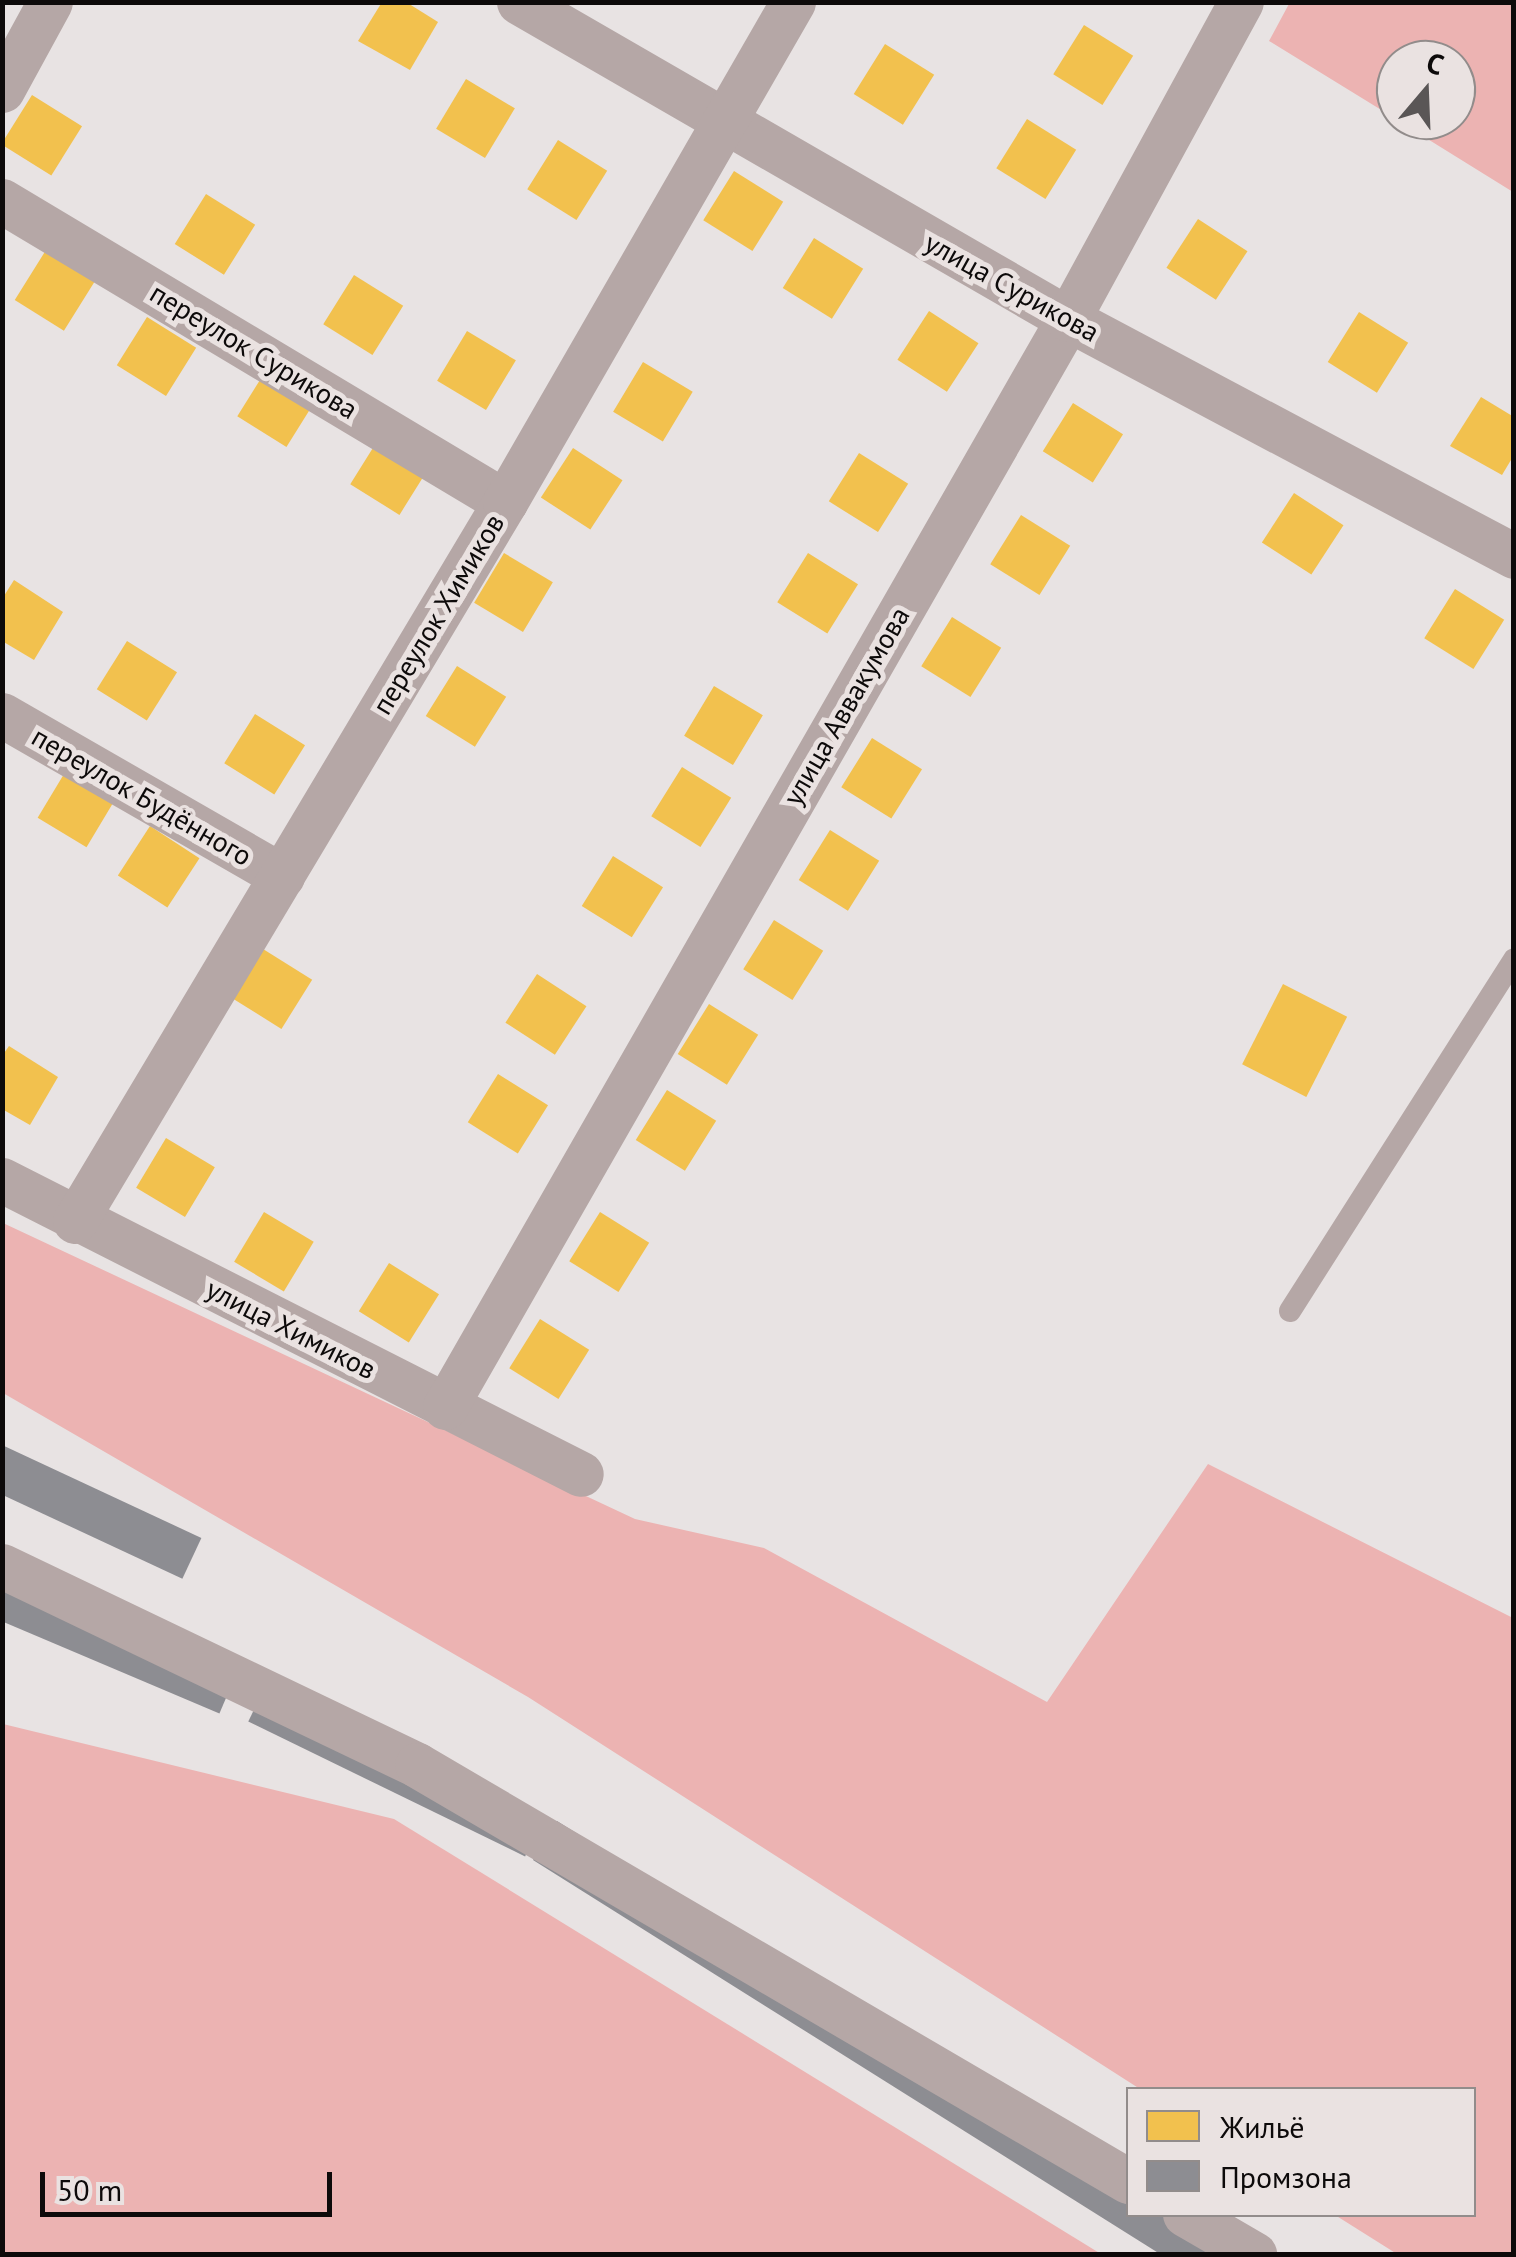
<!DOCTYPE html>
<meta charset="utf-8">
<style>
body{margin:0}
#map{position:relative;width:1516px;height:2257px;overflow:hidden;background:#e8e3e3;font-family:"PT Sans",sans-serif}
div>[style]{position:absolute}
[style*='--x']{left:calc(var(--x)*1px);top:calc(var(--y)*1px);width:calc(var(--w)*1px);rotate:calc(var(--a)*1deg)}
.forest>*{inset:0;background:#ecb3b2}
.homes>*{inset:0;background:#f2c14e;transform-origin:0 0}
.industry>*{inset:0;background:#8d8d92;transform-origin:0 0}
.lane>*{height:22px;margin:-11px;padding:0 11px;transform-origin:11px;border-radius:11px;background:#b5a7a6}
.street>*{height:45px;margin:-22.5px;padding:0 22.5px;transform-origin:22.5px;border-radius:22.5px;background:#b5a7a6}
span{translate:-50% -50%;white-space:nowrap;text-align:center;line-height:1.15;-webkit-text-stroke:10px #eae2e1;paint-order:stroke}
.street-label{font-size:28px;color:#0d0a0a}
.frame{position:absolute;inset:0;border:5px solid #0d0a0a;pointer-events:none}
.legend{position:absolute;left:1126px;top:2087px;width:350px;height:130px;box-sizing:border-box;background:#eae2e1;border:2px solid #928c8b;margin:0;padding:12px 18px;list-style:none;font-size:30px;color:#0d0a0a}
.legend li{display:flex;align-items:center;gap:20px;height:50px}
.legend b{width:50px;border:2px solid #928c8b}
.north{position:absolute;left:1376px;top:40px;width:100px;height:100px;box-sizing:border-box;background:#eae2e1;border:2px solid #928c8b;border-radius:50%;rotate:19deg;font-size:28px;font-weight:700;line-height:40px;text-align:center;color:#0d0a0a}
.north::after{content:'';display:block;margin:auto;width:35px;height:45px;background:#5a5656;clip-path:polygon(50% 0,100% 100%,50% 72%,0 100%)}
.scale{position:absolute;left:40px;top:2172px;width:292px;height:45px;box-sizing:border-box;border:5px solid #0d0a0a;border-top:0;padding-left:12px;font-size:30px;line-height:35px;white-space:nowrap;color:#0d0a0a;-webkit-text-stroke:8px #eae2e1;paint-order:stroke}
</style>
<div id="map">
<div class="forest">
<div style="clip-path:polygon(1290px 2px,1513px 3px,1513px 192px,1397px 120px,1456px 120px,1456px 60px,1396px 60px,1396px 119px,1269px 41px)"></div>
<div style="clip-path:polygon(3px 1223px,635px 1519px,764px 1548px,1047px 1702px,1208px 1464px,1513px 1618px,1513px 2254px,1397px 2254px,1335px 2215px,1474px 2214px,1474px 2090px,1140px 2089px,528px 1697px,3px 1393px)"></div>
<div style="clip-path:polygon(3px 1724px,394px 1819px,1101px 2254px,3px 2254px)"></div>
</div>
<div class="homes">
<div style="clip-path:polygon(382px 2px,406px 2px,438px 22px,410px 70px,358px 41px)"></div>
<div style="left:1084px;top:25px;width:58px;height:58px;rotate:32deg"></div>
<div style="left:885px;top:44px;width:58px;height:59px;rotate:32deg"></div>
<div style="left:466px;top:79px;width:57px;height:58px;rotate:31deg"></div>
<div style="left:32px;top:95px;width:59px;height:58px;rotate:32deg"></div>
<div style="left:1027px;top:119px;width:58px;height:58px;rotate:32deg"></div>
<div style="left:558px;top:140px;width:58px;height:58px;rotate:32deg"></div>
<div style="left:734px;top:171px;width:58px;height:58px;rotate:32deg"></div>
<div style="left:206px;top:194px;width:58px;height:59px;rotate:32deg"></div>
<div style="left:1198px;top:219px;width:59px;height:58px;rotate:33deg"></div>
<div style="left:814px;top:238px;width:58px;height:59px;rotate:32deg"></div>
<div style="left:46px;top:250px;width:58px;height:59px;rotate:32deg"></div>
<div style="left:354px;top:275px;width:58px;height:58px;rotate:32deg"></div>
<div style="left:929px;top:311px;width:59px;height:58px;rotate:33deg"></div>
<div style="left:1359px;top:312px;width:58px;height:59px;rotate:32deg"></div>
<div style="left:147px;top:317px;width:58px;height:57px;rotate:32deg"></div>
<div style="left:467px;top:331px;width:57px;height:58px;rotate:31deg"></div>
<div style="left:643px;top:362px;width:58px;height:58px;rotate:31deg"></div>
<div style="left:268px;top:367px;width:58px;height:58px;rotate:32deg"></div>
<div style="clip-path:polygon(1481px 397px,1514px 417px,1514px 455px,1502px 475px,1450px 446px)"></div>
<div style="left:1073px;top:403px;width:59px;height:57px;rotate:32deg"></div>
<div style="left:381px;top:435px;width:58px;height:58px;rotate:32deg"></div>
<div style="left:573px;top:448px;width:59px;height:59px;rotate:33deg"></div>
<div style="left:859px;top:453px;width:58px;height:57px;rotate:32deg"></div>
<div style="left:1294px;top:493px;width:59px;height:59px;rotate:33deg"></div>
<div style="left:1021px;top:515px;width:58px;height:58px;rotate:32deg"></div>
<div style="left:504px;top:553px;width:57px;height:58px;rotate:31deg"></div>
<div style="left:808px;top:553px;width:59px;height:58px;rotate:32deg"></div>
<div style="clip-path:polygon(14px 580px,63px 612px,34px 660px,2px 641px,2px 599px)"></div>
<div style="left:1455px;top:589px;width:58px;height:58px;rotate:32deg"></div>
<div style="left:952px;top:617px;width:58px;height:58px;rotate:32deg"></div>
<div style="left:127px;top:641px;width:59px;height:57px;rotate:32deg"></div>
<div style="left:457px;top:666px;width:58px;height:59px;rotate:32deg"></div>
<div style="left:714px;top:686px;width:57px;height:58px;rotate:31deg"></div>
<div style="left:255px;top:714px;width:59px;height:58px;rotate:32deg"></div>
<div style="left:872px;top:738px;width:59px;height:58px;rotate:32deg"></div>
<div style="left:682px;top:767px;width:58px;height:58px;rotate:32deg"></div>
<div style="left:67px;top:769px;width:57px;height:57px;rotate:31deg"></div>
<div style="left:150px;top:826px;width:59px;height:59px;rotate:33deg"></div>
<div style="left:830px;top:830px;width:58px;height:59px;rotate:32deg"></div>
<div style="left:613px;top:856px;width:59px;height:59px;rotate:32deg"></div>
<div style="left:774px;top:920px;width:58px;height:58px;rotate:32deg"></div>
<div style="left:263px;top:949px;width:58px;height:58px;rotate:32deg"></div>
<div style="left:537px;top:974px;width:59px;height:58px;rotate:33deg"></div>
<div style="left:1283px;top:984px;width:72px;height:90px;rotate:27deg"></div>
<div style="left:709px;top:1004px;width:58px;height:59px;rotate:32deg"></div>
<div style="clip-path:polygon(9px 1046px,58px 1077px,30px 1125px,2px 1109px,2px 1056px)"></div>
<div style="left:498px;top:1074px;width:59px;height:57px;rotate:32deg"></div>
<div style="left:667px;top:1090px;width:58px;height:59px;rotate:32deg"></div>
<div style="left:166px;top:1138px;width:57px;height:58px;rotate:31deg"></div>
<div style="left:264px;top:1212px;width:58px;height:58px;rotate:31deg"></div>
<div style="left:600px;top:1212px;width:58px;height:58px;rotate:32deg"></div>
<div style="left:389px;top:1263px;width:59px;height:57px;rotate:32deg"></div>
<div style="left:540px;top:1319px;width:58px;height:58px;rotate:32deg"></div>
</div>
<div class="industry">
<div style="left:2px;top:1445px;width:220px;height:45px;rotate:25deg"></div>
<div style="left:2px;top:1568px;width:257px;height:49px;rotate:23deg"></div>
<div style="left:268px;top:1681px;width:308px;height:45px;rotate:26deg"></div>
<div style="clip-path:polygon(557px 1821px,1128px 2180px,1128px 2214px,1183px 2214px,1246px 2254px,1160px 2254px,533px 1860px)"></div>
</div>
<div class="lane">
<div style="--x:1290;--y:1311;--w:417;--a:-57.5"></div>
</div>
<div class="street">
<div style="--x:519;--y:2;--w:634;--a:30"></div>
<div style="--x:1068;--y:319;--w:505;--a:27.99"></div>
<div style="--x:2;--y:90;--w:100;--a:-61.4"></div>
<div style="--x:2;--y:201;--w:586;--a:30.9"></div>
<div style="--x:2;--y:715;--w:323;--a:29.9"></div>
<div style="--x:2;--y:1180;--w:649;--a:26.92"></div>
<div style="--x:75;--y:1221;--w:838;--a:-59.12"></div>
<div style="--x:505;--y:502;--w:577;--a:-60.06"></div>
<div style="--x:445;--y:1407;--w:1254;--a:-60.2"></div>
<div style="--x:1068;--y:319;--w:361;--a:-61.4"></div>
<div style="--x:2;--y:1566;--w:460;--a:25.6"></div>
<div style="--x:417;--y:1765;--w:824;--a:30.33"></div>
<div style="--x:1185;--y:2214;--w:80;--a:30.1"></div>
</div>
<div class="street-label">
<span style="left:1012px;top:287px;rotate:29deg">улица Сурикова</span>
<span style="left:254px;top:351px;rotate:31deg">переулок Сурикова</span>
<span style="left:438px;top:614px;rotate:-59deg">переулок Химиков</span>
<span style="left:846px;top:706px;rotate:-60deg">улица Аввакумова</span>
<span style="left:142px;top:796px;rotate:30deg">переулок Будённого</span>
<span style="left:291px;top:1329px;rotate:27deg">улица Химиков</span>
</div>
<div class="frame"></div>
<ul class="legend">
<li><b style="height:28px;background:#f2c14e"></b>Жильё</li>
<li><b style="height:28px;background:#8d8d92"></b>Промзона</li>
</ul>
<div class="north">С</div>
<div class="scale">50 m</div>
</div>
